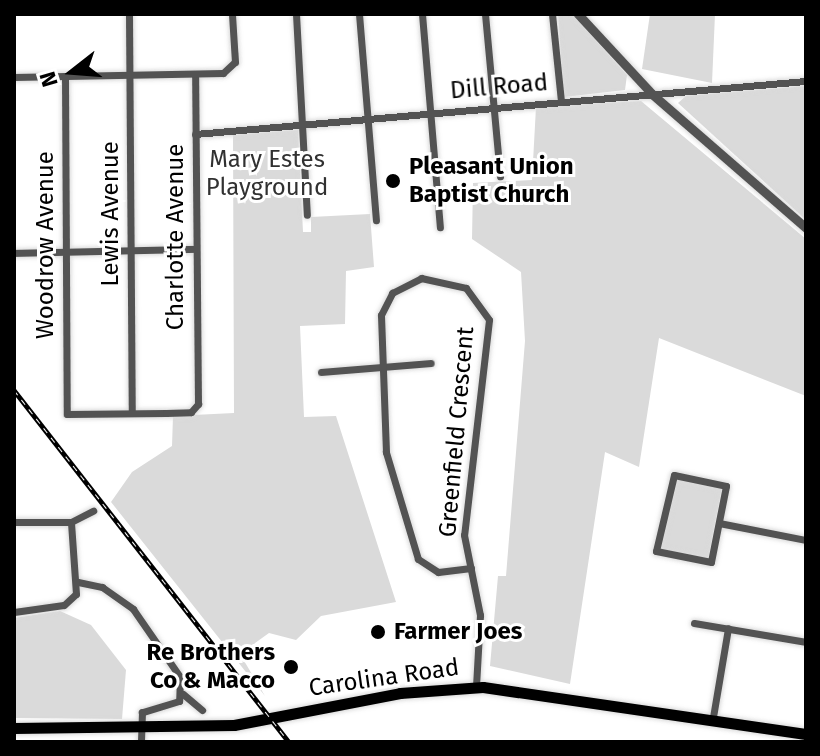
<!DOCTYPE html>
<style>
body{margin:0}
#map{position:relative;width:820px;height:756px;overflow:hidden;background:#fff;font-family:"Fira Sans",sans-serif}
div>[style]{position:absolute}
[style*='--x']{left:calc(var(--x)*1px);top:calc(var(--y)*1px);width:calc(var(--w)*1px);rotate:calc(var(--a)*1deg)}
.green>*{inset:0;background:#dadada;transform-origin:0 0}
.roads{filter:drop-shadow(0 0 2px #dbdbdb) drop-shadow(0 0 2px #dbdbdb)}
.minor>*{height:7px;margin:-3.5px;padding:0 3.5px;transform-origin:3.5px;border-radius:3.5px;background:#535353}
.tertiary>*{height:9px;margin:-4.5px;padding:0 4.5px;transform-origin:4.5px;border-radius:4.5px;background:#535353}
.primary>*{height:11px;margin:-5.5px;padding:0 5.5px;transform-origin:5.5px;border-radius:5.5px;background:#000}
.rail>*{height:5px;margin-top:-2.5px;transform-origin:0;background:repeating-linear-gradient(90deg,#fff 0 6px,#000 0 12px);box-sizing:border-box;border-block:2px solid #000}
.dots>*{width:22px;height:22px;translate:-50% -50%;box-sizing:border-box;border:4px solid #fff;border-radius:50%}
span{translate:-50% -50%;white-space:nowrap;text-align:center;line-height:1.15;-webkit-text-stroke:6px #fff;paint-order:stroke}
.street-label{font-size:24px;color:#000}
.park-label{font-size:24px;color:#313131}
.poi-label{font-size:24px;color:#000;font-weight:700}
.left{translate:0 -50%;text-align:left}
.right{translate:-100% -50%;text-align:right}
.frame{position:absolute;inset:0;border:16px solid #000;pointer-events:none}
.north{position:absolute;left:32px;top:32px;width:80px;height:80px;-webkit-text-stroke:6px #fff;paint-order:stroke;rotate:253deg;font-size:22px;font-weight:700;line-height:32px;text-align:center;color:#000}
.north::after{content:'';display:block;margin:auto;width:28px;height:36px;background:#000;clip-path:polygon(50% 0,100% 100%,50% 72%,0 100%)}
</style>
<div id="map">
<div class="green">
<div style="clip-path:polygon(558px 14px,572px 14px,627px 75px,625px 90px,564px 97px)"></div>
<div style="clip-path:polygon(650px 14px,715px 14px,712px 83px,642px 69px)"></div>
<div style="clip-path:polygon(806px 86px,806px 220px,678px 103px,686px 96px)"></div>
<div style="clip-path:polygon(641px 101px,806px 239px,806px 396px,659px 338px,639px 467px,605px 452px,570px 684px,490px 666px,498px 576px,506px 576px,525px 341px,521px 272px,472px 239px,473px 183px,532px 180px,536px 107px)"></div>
<div style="clip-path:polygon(298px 130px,303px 232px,311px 232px,311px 217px,370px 214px,374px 267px,346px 271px,345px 324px,300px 326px,304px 417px,336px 416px,396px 602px,321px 616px,296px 640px,269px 633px,240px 654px,265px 696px,111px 502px,132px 472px,172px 446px,173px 416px,234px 413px,233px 135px)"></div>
<div style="left:672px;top:477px;width:51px;height:75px;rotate:11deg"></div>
<div style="clip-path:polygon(60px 611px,91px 625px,126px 670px,122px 719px,14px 718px,14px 618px)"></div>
</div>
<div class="roads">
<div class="minor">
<div style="--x:129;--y:14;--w:399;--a:89.6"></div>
<div style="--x:296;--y:14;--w:201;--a:86.9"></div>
<div style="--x:359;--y:14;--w:207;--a:85.3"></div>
<div style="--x:422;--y:14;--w:214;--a:85.2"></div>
<div style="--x:485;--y:14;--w:163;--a:84.7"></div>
<div style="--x:552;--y:14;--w:87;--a:84.1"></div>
<div style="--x:65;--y:76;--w:338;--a:89.7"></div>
<div style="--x:67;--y:414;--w:99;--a:-0.6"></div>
<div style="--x:166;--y:413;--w:25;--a:-2"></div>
<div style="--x:191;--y:412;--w:11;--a:-49"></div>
<div style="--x:198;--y:404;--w:329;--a:-90.5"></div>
<div style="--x:14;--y:77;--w:209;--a:-1.1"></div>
<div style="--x:223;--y:73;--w:16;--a:-43"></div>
<div style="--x:235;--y:62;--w:48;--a:-93.6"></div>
<div style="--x:195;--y:134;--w:613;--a:-4.96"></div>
<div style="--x:14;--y:253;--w:182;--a:-1.3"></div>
<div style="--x:321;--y:372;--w:110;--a:-4.7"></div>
<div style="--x:674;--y:475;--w:53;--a:11.9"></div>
<div style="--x:726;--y:486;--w:77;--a:101.2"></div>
<div style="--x:711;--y:562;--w:56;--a:-168.7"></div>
<div style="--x:656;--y:551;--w:78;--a:-76.7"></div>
<div style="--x:14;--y:522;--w:57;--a:0"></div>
<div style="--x:71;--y:522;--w:25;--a:-27"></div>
<div style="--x:719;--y:523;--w:89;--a:11.1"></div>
<div style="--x:471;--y:568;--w:33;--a:173"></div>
<div style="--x:438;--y:572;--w:24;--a:-147"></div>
<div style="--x:418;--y:559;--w:112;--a:-106.7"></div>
<div style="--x:386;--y:452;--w:137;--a:-92.1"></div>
<div style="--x:381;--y:315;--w:25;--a:-63"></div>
<div style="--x:392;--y:293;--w:33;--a:-27"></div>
<div style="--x:421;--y:278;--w:46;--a:12.5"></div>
<div style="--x:466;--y:288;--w:39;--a:54"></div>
<div style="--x:489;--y:320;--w:216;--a:96.6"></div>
<div style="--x:464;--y:535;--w:82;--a:78.7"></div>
<div style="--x:480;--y:615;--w:72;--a:93.2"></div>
<div style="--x:78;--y:582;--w:25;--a:12"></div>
<div style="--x:102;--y:587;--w:38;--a:35"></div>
<div style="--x:133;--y:609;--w:83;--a:55.3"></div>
<div style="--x:180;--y:677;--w:24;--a:92"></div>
<div style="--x:179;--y:701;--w:39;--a:163"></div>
<div style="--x:142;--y:712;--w:30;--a:92"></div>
<div style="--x:14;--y:612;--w:50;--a:-8"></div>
<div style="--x:64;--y:605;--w:16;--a:-43"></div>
<div style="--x:76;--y:594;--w:72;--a:-94"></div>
<div style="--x:694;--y:623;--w:114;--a:9.6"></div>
<div style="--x:183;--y:694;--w:25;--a:40"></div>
<div style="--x:713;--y:717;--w:90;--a:-80.4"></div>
</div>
<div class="tertiary">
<div style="--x:578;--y:14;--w:109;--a:47.2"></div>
<div style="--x:652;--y:94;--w:204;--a:41"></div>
</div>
<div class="primary">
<div style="--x:14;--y:728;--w:220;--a:-0.8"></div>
<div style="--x:234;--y:725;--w:169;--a:-10.9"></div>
<div style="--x:400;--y:693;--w:83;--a:-4.1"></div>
<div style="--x:483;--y:687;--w:326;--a:8.3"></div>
</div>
</div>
<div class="rail">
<div style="--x:14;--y:390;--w:447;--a:52"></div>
</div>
<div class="dots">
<div style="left:393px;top:181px;background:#000"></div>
<div style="left:378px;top:632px;background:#000"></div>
<div style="left:291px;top:667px;background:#000"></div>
</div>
<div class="street-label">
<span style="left:499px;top:87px;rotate:-5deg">Dill Road</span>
<span style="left:111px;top:214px;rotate:-90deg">Lewis Avenue</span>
<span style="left:176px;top:237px;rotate:-90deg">Charlotte Avenue</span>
<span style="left:46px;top:245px;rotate:-90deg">Woodrow Avenue</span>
<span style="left:457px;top:432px;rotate:-85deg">Greenfield Crescent</span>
<span style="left:384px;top:678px;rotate:-8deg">Carolina Road</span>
</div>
<div class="park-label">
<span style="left:267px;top:174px">Mary Estes<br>Playground</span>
</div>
<div class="poi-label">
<span class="left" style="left:409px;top:181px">Pleasant Union<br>Baptist Church</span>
<span class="left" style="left:394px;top:632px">Farmer Joes</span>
<span class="right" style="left:275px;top:667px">Re Brothers<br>Co &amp; Macco</span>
</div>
<div class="frame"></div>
<div class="north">N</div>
</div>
